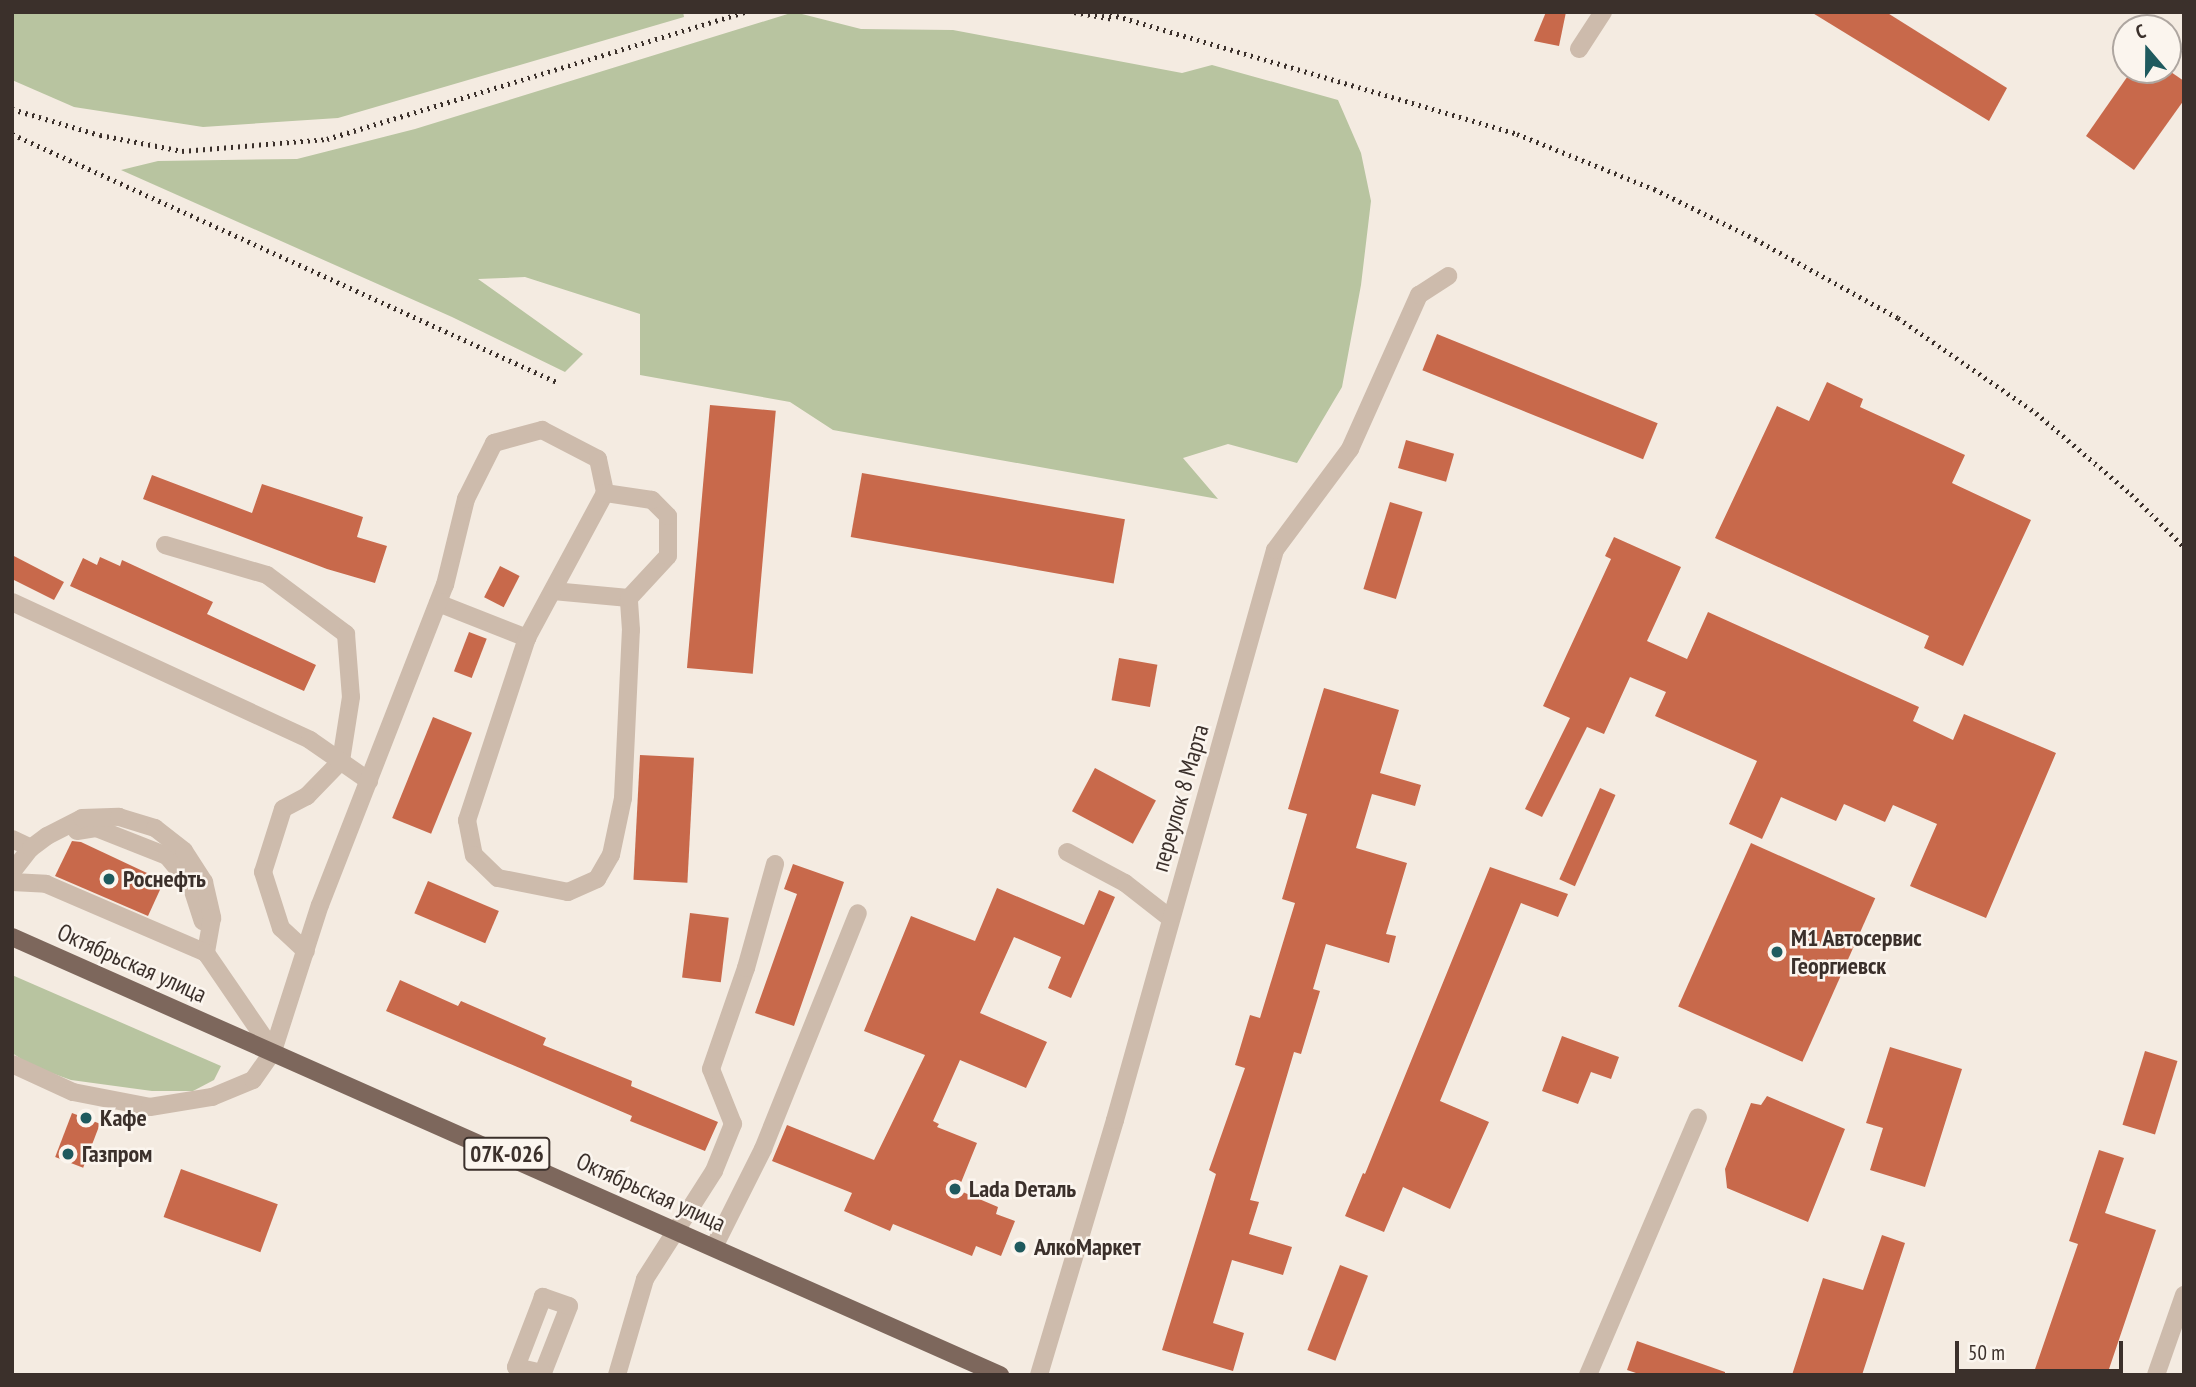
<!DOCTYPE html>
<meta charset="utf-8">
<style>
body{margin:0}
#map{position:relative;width:2196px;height:1387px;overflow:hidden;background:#f4ebe1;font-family:"PT Sans Narrow",sans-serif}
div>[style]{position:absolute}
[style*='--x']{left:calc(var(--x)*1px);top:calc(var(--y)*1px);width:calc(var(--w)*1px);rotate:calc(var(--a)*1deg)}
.green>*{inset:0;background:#b8c4a0}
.building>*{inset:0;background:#c8694b;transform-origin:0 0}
.minor>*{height:18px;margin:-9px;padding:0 9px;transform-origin:9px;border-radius:9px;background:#cdbbac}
.major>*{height:18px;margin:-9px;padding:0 9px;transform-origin:9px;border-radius:9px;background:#7d675c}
.rail>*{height:5px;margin-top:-2.5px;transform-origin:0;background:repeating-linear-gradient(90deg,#3b302b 0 2px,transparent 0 7px)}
.dots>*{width:19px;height:19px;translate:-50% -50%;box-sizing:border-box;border:4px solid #fbf5ee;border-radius:50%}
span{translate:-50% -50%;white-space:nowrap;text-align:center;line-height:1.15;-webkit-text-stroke:5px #fbf5ee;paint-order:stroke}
.shield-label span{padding:2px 5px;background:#fbf5ee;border:2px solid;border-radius:5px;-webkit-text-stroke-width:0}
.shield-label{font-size:23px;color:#3b302b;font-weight:700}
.street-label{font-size:24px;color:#3b302b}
.poi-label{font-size:24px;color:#3b302b;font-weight:700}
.left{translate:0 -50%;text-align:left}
.frame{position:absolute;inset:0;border:14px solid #3b302b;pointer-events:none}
.north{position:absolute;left:2112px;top:14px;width:70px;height:70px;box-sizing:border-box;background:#fbf5ee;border:2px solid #aea6a0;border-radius:50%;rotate:340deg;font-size:19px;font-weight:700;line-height:28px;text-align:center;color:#3b302b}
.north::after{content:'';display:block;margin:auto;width:24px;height:32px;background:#1f5a5e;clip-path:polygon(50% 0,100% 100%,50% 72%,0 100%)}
.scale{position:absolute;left:1955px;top:1341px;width:168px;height:32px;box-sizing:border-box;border:4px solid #3b302b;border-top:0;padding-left:9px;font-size:21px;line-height:24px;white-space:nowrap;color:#3b302b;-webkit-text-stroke:5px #fbf5ee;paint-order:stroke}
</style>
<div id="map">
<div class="green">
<div style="clip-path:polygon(12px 12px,683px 12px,684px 17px,338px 118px,203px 127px,74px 107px,12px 80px)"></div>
<div style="clip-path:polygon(794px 12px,861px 29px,953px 30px,1182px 73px,1212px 65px,1338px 100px,1361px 153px,1371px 201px,1361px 285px,1342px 387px,1297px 463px,1228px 444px,1183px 458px,1218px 499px,833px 430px,790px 402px,640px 375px,640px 314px,525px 277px,478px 279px,583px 354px,565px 372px,452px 317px,121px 170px,158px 161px,297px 159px,415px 129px)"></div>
<div style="clip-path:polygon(12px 975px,221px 1066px,214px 1080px,193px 1091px,152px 1091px,71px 1080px,32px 1066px,12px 1053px)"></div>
</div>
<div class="building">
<div style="clip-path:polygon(1546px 12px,1566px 12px,1559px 46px,1534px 41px)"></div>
<div style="clip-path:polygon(1811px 12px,1886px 12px,2007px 88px,1989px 121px)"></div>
<div style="clip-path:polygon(2132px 70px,2168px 70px,2184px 81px,2184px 100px,2134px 170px,2086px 136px)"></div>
<div style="left:1437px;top:334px;width:238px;height:39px;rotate:22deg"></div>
<div style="clip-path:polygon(1827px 382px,1863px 399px,1860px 407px,1965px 455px,1952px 483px,2031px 520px,1963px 666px,1924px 648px,1929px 636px,1715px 538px,1777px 406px,1809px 421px)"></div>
<div style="left:710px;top:405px;width:66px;height:264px;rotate:5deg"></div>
<div style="left:1406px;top:440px;width:50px;height:29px;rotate:16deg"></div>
<div style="left:862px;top:473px;width:267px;height:65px;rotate:10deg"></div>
<div style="clip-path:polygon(152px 475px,252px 513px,262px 484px,363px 517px,357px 537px,387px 546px,375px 583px,327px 569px,143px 499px)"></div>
<div style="left:1390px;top:502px;width:34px;height:91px;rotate:17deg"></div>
<div style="clip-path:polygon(1614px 537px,1681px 567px,1647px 641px,1687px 659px,1708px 612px,1919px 707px,1913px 721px,1953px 740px,1964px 714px,2056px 753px,1986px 918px,1910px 886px,1937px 824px,1893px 805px,1885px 822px,1844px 804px,1836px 821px,1781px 797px,1762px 839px,1729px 824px,1757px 761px,1655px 716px,1666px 692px,1630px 677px,1604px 734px,1587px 727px,1542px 817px,1525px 809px,1570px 718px,1543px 706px,1611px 559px,1605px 556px)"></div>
<div style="clip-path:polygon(12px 555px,64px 582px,54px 600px,12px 579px)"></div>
<div style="clip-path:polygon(100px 557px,120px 566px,122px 560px,213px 602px,207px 614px,316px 665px,304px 691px,70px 586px,83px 558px,97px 565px)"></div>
<div style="left:500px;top:566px;width:22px;height:35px;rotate:27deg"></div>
<div style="left:469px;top:632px;width:19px;height:42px;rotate:21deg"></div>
<div style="left:1119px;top:658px;width:39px;height:43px;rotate:10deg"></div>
<div style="clip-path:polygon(1324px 688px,1399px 710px,1380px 773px,1421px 785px,1415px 806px,1372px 794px,1356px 848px,1407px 863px,1386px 934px,1396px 936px,1389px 963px,1326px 944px,1313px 989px,1320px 991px,1301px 1054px,1294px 1052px,1250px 1200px,1259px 1202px,1249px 1234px,1292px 1247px,1283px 1275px,1232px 1260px,1213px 1323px,1244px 1333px,1233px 1371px,1162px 1350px,1216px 1174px,1209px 1170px,1245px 1068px,1235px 1065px,1250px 1015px,1260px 1018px,1295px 903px,1282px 899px,1307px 814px,1288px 809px)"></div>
<div style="left:433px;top:717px;width:42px;height:109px;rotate:22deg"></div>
<div style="left:640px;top:755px;width:54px;height:125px;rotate:3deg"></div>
<div style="left:1095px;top:768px;width:69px;height:49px;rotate:28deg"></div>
<div style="left:1600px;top:788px;width:17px;height:100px;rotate:24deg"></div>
<div style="clip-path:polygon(72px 841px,81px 842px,164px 881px,148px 916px,55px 876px)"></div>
<div style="left:1751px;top:843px;width:136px;height:179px;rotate:24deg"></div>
<div style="clip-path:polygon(793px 864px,844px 882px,794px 1026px,755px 1013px,797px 894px,784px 889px)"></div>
<div style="clip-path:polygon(1490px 867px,1568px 894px,1558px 917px,1521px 903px,1440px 1101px,1489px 1122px,1450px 1209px,1403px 1187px,1384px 1232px,1345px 1216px,1363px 1173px,1365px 1174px)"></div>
<div style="left:428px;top:881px;width:77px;height:35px;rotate:23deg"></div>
<div style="clip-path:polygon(997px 888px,1084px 925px,1099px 890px,1115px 897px,1071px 998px,1048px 988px,1061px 957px,1014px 937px,980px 1013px,1047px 1042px,1026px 1088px,960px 1060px,933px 1121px,939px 1124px,937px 1127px,977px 1143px,958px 1190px,998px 1207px,996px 1214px,1015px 1221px,1001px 1256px,976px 1246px,972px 1256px,893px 1224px,890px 1231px,844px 1211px,852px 1193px,772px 1161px,787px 1125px,874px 1160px,925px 1055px,864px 1031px,911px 916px,975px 941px)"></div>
<div style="left:690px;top:913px;width:39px;height:65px;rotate:7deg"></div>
<div style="clip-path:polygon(400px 980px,458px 1006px,461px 1001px,546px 1038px,543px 1045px,632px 1081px,631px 1086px,718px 1122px,705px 1151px,630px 1121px,632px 1116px,386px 1011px)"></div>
<div style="clip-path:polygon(1562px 1036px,1619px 1057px,1611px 1079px,1591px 1072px,1578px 1104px,1542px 1091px)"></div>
<div style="clip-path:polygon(1890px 1047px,1962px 1069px,1925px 1187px,1870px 1170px,1883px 1128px,1866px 1123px)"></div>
<div style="left:2145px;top:1051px;width:34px;height:77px;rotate:17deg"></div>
<div style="clip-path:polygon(1767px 1096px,1845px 1129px,1808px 1222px,1727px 1188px,1725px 1169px,1751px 1103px,1761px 1105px)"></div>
<div style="left:72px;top:1113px;width:30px;height:47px;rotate:21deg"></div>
<div style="clip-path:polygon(2099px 1150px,2124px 1158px,2105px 1213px,2156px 1230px,2107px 1375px,2033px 1375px,2078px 1244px,2069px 1241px)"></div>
<div style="left:181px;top:1169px;width:103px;height:51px;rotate:20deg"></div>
<div style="clip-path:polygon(1882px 1235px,1905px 1243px,1862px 1375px,1792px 1375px,1823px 1278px,1863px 1290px)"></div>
<div style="left:1340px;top:1265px;width:30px;height:91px;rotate:21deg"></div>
<div style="clip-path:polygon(1637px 1341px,1725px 1372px,1725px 1375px,1642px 1375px,1627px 1370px)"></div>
</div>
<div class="minor">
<div style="--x:1579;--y:49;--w:44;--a:-57"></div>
<div style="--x:165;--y:545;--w:106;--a:16.4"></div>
<div style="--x:267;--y:575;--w:99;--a:36.8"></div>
<div style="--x:346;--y:634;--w:63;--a:85.5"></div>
<div style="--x:351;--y:697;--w:65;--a:98.9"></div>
<div style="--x:341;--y:761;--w:49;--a:134.2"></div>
<div style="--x:307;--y:796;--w:27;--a:152"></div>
<div style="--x:283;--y:809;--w:66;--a:107.6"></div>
<div style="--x:263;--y:872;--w:59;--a:72.2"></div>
<div style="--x:281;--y:928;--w:34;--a:43"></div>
<div style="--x:553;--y:591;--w:76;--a:5.3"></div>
<div style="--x:12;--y:602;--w:328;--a:24.8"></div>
<div style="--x:310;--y:740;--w:72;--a:34.8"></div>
<div style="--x:438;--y:603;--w:96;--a:21.5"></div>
<div style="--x:77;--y:831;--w:19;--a:-9"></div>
<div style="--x:96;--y:828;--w:76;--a:21.5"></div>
<div style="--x:167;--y:856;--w:38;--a:50"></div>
<div style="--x:191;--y:885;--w:38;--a:72"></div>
<div style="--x:12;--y:839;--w:21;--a:25"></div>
<div style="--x:1067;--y:852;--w:66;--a:28.1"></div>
<div style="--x:1125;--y:883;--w:58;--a:38"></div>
<div style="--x:12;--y:872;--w:31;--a:-52"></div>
<div style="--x:31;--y:848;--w:20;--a:-37"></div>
<div style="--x:47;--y:836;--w:39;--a:-27"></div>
<div style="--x:82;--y:818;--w:37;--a:-2"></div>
<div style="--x:119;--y:817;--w:38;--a:17"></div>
<div style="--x:155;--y:828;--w:37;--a:38"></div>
<div style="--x:184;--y:851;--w:37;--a:57"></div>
<div style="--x:204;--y:882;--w:37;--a:77"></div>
<div style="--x:212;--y:918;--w:36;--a:100"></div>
<div style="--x:12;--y:882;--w:34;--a:3"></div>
<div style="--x:46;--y:884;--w:174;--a:23.3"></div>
<div style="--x:206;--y:953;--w:119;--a:55.6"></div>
<div style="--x:12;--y:1064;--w:67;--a:24.7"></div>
<div style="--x:73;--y:1092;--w:78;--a:11"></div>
<div style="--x:150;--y:1107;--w:63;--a:-9.2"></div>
<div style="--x:212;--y:1097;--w:44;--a:-22.5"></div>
<div style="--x:253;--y:1080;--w:35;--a:-55"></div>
<div style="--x:273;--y:1051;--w:153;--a:-72.2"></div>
<div style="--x:320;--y:905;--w:344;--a:-68.7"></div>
<div style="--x:445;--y:585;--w:89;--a:-76.3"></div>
<div style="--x:466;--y:499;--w:63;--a:-63.4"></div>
<div style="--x:494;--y:443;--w:50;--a:-15.2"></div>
<div style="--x:542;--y:430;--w:63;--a:27.4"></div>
<div style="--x:598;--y:459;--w:35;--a:78"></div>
<div style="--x:605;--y:493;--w:165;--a:118.3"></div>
<div style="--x:527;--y:638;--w:192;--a:108.2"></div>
<div style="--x:467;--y:820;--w:36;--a:79"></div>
<div style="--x:474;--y:855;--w:33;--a:44"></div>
<div style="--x:498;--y:878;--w:71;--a:11.3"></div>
<div style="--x:568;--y:892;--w:32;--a:-24"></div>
<div style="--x:597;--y:879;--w:28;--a:-60"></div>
<div style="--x:611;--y:855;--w:58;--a:-78.1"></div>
<div style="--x:623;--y:798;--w:168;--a:-87.3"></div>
<div style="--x:631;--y:630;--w:32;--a:-94"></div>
<div style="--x:629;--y:598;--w:57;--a:-47.1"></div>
<div style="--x:668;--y:556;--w:40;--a:-90"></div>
<div style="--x:668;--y:516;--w:23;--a:-135"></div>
<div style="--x:652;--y:500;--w:48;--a:-171.5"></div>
<div style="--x:714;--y:1247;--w:110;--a:-63.4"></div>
<div style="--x:763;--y:1149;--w:254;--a:-68.1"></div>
<div style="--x:542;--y:1375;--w:74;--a:-68.6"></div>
<div style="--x:569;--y:1306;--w:28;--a:-161"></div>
<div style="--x:543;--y:1297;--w:75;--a:111.1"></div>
<div style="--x:516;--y:1367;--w:28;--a:13"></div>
<div style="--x:617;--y:1375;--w:100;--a:-73.7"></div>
<div style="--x:645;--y:1279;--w:128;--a:-57.4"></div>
<div style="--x:714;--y:1171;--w:51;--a:-68"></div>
<div style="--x:733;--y:1124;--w:59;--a:-111.8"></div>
<div style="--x:711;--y:1069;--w:107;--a:-70.9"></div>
<div style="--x:746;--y:968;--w:108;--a:-74.4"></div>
<div style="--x:1039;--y:1375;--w:266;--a:-73.4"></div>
<div style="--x:1115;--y:1120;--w:592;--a:-74.32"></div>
<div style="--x:1275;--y:550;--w:126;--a:-53.4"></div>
<div style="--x:1350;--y:449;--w:169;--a:-65.9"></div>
<div style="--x:1419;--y:295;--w:35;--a:-33"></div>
<div style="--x:1588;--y:1375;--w:280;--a:-66.9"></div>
<div style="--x:2156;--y:1375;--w:85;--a:-70.7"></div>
</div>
<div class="major">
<div style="--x:12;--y:937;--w:1081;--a:23.91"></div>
</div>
<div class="rail">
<div style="--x:1074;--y:12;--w:39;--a:10"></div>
<div style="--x:1103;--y:12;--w:432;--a:16.4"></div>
<div style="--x:1517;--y:134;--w:148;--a:21.9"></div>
<div style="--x:1654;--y:189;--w:113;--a:26.3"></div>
<div style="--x:1755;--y:239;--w:163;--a:28.9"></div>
<div style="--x:1898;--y:318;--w:168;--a:34.5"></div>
<div style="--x:2036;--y:413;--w:125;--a:40.5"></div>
<div style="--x:2131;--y:494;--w:75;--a:45"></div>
<div style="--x:12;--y:109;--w:92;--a:16.5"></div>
<div style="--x:100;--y:135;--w:84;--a:11"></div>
<div style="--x:182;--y:151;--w:145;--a:-4.7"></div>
<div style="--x:327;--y:139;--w:437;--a:-16.9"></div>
<div style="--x:12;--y:134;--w:601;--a:24.48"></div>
</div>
<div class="dots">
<div style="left:109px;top:879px;background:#1f5a5e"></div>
<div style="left:1777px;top:952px;background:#1f5a5e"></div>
<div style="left:86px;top:1118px;background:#1f5a5e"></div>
<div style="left:68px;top:1154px;background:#1f5a5e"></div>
<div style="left:955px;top:1189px;background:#1f5a5e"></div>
<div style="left:1020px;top:1247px;background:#1f5a5e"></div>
</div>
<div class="shield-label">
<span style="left:507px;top:1154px">07К-026</span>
</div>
<div class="street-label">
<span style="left:1180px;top:798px;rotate:-74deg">переулок 8 Марта</span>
<span style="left:132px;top:963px;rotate:24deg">Октябрьская улица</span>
<span style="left:651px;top:1192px;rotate:24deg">Октябрьская улица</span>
</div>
<div class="poi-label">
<span class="left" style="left:123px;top:879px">Роснефть</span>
<span class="left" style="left:1791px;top:952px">М1 Автосервис<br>Георгиевск</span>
<span class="left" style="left:100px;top:1118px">Кафе</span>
<span class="left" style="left:82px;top:1154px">Газпром</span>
<span class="left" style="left:969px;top:1189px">Lada Dеталь</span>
<span class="left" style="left:1034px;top:1247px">АлкоМаркет</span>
</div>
<div class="frame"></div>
<div class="north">С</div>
<div class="scale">50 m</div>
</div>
